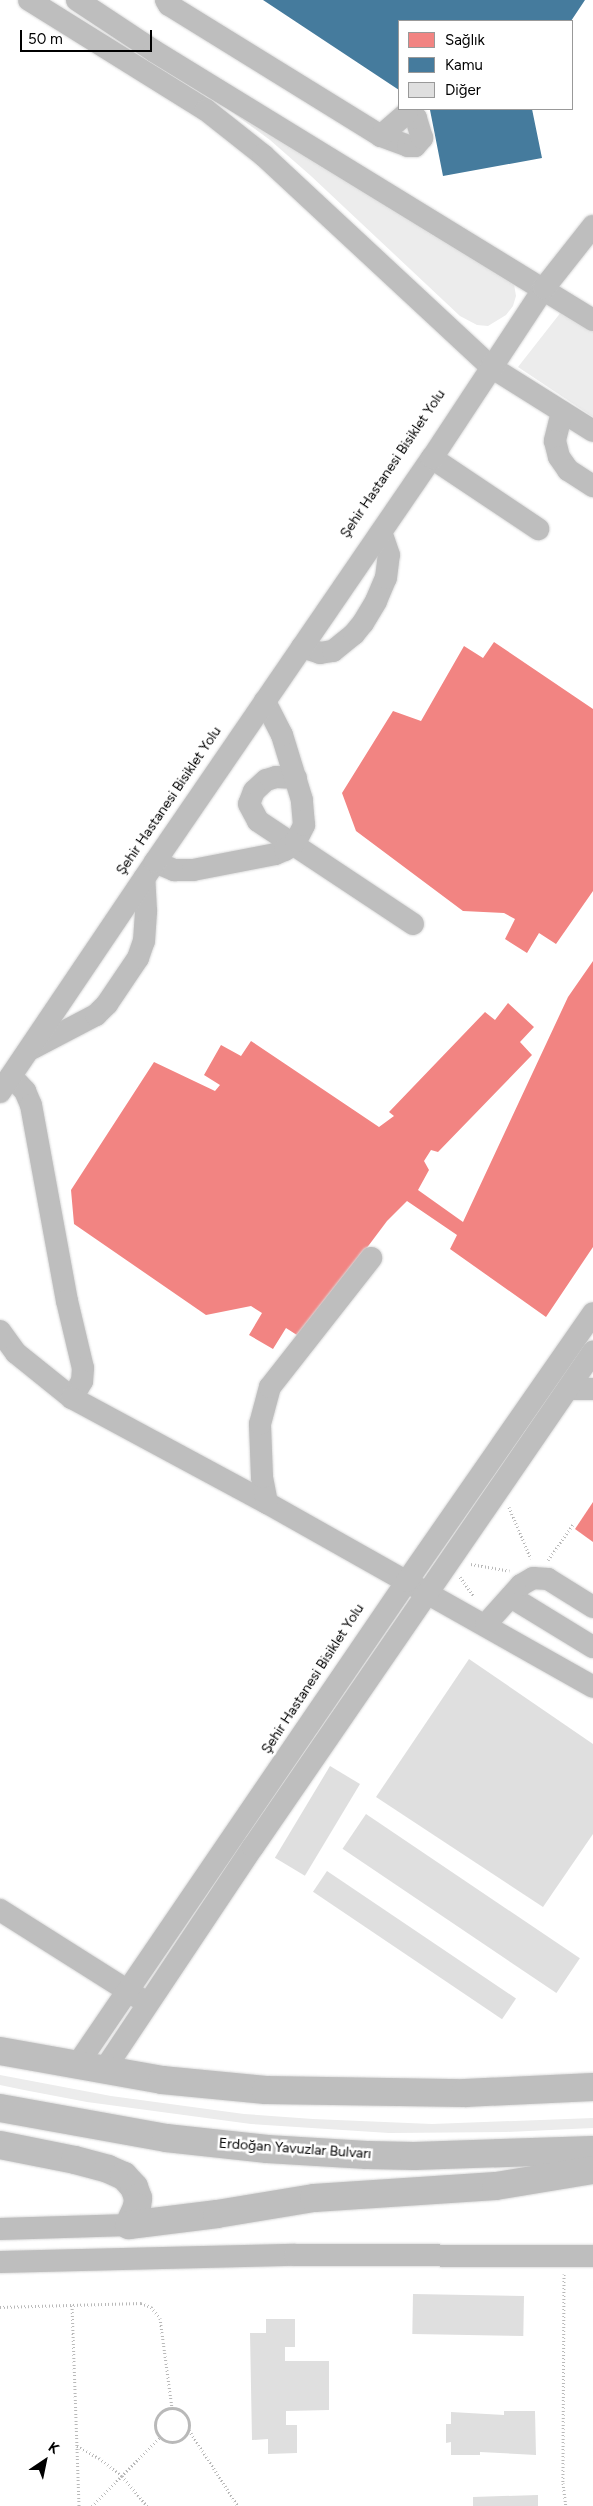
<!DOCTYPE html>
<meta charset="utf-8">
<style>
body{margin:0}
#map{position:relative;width:593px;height:2506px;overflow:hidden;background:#fff;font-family:Figtree,sans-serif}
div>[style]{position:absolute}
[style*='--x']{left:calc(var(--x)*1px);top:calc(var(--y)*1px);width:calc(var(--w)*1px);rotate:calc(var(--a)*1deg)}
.green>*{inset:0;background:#ececec}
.health>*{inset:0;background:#f28482}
.public>*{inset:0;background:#457b9d}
.building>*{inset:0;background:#dfdfdf;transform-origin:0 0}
.path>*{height:3px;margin-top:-1.5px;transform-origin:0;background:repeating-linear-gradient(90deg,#b9b9b9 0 1px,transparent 0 3.5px)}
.path>.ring{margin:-1.5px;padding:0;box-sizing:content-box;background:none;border:3px solid #b9b9b9;border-radius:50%}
.roads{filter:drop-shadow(0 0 1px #dbdbdb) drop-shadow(0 0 1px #dbdbdb)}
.minor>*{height:22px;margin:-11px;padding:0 11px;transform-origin:11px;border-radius:11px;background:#bebebe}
.major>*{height:28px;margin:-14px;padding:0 14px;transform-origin:14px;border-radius:14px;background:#bebebe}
span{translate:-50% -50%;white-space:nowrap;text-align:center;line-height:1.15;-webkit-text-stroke:5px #fff;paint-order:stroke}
.street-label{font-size:14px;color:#000}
.legend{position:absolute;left:398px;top:20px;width:175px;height:90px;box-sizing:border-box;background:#fff;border:1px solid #999;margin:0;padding:6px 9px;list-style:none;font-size:15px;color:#000}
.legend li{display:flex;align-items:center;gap:10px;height:25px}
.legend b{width:25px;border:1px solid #999}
.north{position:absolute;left:20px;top:2436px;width:50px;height:50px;-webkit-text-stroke:4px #fff;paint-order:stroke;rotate:34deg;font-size:14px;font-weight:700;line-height:20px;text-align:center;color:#000}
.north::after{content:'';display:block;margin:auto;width:18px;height:22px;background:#000;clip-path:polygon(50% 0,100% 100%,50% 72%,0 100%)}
.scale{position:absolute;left:20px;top:30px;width:132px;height:22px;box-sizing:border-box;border:2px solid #000;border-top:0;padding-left:6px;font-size:15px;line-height:18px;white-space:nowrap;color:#000;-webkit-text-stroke:4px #fff;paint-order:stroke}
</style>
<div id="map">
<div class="green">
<div style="clip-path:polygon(184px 77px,514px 284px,516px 296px,513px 306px,506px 315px,488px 326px,477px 325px,460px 316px,311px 176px,270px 140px)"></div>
<div style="clip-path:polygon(565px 307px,593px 325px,593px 417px,518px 367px)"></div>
<div style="clip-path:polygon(0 2075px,111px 2096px,244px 2114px,313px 2119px,432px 2124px,593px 2118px,593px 2128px,506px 2132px,389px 2133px,251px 2124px,87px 2102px,24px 2090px,0 2085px)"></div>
</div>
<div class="health">
<div style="clip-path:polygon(494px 642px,593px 709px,593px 891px,556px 944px,539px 933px,527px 953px,505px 939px,515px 919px,504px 913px,463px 911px,356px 831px,342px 793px,393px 711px,421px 721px,464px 646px,483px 658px)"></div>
<div style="clip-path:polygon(593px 961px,593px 1247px,546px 1317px,450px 1249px,457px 1235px,407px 1201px,387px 1221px,300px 1337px,286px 1328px,273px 1349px,249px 1335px,262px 1313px,251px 1306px,206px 1315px,74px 1224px,71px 1190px,154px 1062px,215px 1091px,220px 1085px,204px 1075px,221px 1045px,241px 1056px,251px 1041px,379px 1127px,394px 1116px,389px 1112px,485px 1012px,495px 1020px,508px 1003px,534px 1027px,520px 1042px,532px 1055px,438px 1152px,431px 1150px,424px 1161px,429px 1170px,418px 1190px,463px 1222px,568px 997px)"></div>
<div style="clip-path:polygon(593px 1502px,593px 1542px,575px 1529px)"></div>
</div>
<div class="public">
<div style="clip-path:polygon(263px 0,585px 0,571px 21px,399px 21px,399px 90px)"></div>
<div style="clip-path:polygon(428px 109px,532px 109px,542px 158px,443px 176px,430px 110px)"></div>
</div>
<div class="building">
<div style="clip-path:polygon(469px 1659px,593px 1744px,593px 1834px,543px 1907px,376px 1797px)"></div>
<div style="left:330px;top:1766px;width:35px;height:107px;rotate:31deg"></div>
<div style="left:366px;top:1814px;width:258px;height:42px;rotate:34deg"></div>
<div style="left:327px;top:1871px;width:228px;height:25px;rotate:34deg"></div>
<div style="left:413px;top:2294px;width:111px;height:40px;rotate:1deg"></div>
<div style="clip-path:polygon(266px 2319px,295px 2319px,295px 2347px,285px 2347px,285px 2361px,329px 2361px,329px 2410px,286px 2411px,286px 2425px,297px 2425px,297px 2453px,268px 2454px,268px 2439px,252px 2440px,250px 2333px,266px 2333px)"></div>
<div style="clip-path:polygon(504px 2411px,535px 2411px,536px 2455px,480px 2452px,480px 2455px,451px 2455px,451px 2442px,446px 2443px,446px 2424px,451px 2424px,451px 2412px,504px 2415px)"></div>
<div style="clip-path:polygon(538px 2495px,538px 2506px,473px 2506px,473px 2497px)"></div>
</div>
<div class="path">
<div style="--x:509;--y:1507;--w:56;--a:67.1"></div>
<div style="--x:548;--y:1560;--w:45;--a:-54.9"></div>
<div style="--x:471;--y:1564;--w:39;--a:10"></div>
<div style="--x:460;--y:1577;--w:24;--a:54"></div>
<div style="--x:564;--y:2274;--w:209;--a:90.3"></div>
<div style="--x:563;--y:2483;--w:23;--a:83"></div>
<div style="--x:72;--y:2305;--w:201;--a:88"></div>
<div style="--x:0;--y:2307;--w:141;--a:-1.6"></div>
<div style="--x:141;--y:2303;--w:11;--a:22"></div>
<div style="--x:151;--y:2307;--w:14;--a:51"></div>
<div style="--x:160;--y:2318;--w:91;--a:82.4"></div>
<div class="ring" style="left:155px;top:2408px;width:31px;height:31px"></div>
<div style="--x:189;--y:2430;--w:90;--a:57.2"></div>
<div style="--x:77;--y:2446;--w:25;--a:29"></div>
<div style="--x:99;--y:2458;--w:29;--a:38"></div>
<div style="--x:122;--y:2476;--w:39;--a:50"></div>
<div style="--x:92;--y:2506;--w:97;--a:-45.4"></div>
</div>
<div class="roads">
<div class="minor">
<div style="--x:29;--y:0;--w:208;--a:31.9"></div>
<div style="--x:206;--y:110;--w:73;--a:38.3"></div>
<div style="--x:263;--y:155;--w:311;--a:42.9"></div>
<div style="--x:491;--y:367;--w:120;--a:32.1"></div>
<div style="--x:77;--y:0;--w:92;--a:33.5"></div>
<div style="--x:154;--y:51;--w:515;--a:31.5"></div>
<div style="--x:166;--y:0;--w:6;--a:59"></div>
<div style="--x:169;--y:5;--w:249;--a:31.7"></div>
<div style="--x:381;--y:136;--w:29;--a:20"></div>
<div style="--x:408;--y:146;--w:7;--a:0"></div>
<div style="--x:415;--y:146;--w:11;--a:-49"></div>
<div style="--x:422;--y:138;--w:21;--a:-107"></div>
<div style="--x:416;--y:118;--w:10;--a:-151"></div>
<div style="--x:407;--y:113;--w:35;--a:139"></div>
<div style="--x:562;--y:412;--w:30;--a:104"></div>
<div style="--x:555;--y:441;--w:16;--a:76"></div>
<div style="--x:559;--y:457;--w:16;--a:55"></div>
<div style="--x:568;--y:470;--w:30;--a:33"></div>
<div style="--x:432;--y:458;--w:128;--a:33.8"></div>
<div style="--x:302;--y:647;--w:19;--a:18"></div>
<div style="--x:320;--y:653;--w:13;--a:-9"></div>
<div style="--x:333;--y:651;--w:27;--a:-39"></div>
<div style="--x:354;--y:634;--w:14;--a:-51"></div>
<div style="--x:363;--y:623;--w:26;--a:-59"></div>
<div style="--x:376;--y:601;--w:25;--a:-67"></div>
<div style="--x:386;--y:578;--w:23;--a:-83"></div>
<div style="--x:389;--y:555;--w:24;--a:-109"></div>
<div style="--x:296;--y:778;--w:20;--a:-177"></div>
<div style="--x:276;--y:777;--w:10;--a:163"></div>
<div style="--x:266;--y:780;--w:16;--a:137"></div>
<div style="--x:254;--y:791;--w:14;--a:111"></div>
<div style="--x:249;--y:804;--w:19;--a:62"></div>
<div style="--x:258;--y:821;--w:186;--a:33.6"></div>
<div style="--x:155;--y:862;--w:21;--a:23"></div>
<div style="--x:174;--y:870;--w:19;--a:0"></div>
<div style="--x:193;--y:870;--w:84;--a:-11"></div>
<div style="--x:275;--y:854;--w:11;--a:-22"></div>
<div style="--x:285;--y:850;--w:14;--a:-39"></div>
<div style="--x:296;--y:841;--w:18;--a:-63"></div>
<div style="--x:304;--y:825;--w:25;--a:-95"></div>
<div style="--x:302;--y:800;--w:68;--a:-107.1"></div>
<div style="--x:282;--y:735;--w:38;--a:-117"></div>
<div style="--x:29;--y:1050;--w:76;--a:-27.6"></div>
<div style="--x:96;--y:1015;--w:16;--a:-45"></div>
<div style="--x:107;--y:1004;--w:55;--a:-56"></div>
<div style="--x:138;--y:958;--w:18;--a:-71"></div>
<div style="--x:144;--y:941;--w:30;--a:-86"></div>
<div style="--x:146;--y:911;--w:33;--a:-93"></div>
<div style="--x:11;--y:1076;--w:21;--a:47"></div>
<div style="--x:25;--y:1091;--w:15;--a:67"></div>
<div style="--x:31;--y:1105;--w:199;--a:79.6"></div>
<div style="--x:67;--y:1301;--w:69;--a:76.6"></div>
<div style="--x:83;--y:1368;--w:13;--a:94"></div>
<div style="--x:82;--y:1381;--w:20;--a:120"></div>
<div style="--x:0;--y:1092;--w:277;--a:-56"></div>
<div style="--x:155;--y:862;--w:490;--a:-55.6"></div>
<div style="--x:432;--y:458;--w:204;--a:-56.6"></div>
<div style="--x:544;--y:288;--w:79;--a:-51.7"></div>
<div style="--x:0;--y:1331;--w:27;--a:54"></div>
<div style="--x:16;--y:1353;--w:72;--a:38.8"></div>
<div style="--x:72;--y:1398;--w:221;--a:28.3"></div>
<div style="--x:267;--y:1503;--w:374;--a:29.4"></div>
<div style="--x:568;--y:1389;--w:25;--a:0"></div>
<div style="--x:267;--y:1503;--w:26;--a:-101"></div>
<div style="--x:262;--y:1477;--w:53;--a:-92.2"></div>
<div style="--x:260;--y:1424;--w:38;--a:-75"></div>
<div style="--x:270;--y:1387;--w:164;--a:-51.9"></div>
<div style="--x:511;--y:1597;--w:96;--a:31.4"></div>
<div style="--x:486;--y:1624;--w:52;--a:-48.1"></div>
<div style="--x:521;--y:1585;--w:14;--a:-30"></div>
<div style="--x:533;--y:1578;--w:15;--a:4"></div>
<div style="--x:548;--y:1579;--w:53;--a:31.9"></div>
<div style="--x:0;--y:1910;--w:167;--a:32.3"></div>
<div style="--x:77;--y:2065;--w:586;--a:-55.71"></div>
<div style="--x:407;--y:1581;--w:326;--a:-55.2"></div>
<div style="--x:104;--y:2070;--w:268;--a:-56.3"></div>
<div style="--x:253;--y:1847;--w:601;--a:-55.52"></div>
<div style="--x:0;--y:2229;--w:129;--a:-1.8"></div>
<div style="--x:0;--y:2262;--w:295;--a:-1.4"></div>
<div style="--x:295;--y:2255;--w:298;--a:0.2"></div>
</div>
<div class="major">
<div style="--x:0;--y:2051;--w:165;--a:10.1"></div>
<div style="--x:162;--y:2080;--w:104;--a:5.5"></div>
<div style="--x:266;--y:2090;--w:199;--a:0.9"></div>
<div style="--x:465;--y:2093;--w:128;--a:-2.7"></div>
<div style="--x:0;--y:2108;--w:169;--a:10.2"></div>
<div style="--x:166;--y:2138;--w:102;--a:6.2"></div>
<div style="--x:267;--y:2149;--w:100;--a:3.4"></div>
<div style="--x:367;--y:2155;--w:47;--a:1.2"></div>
<div style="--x:414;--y:2156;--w:179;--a:-1.9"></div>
<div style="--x:0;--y:2145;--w:76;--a:11.3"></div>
<div style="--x:75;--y:2160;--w:34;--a:15"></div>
<div style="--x:108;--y:2169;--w:17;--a:24"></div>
<div style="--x:124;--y:2176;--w:15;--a:48"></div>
<div style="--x:134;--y:2187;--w:12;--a:70"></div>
<div style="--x:138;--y:2198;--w:9;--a:96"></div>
<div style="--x:137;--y:2207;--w:20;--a:114"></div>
<div style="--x:129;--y:2225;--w:89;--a:-7.1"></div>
<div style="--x:217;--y:2214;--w:98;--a:-9.4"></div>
<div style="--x:314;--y:2198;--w:182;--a:-3.8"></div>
<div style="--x:496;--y:2186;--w:98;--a:-9.4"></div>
</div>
</div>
<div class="street-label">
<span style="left:393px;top:464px;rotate:-56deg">Şehir Hastanesi Bisiklet Yolu</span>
<span style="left:169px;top:801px;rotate:-56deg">Şehir Hastanesi Bisiklet Yolu</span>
<span style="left:313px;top:1679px;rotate:-57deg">Şehir Hastanesi Bisiklet Yolu</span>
<span style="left:295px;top:2149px;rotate:4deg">Erdoğan Yavuzlar Bulvarı</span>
</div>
<ul class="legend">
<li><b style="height:14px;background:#f28482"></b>Sağlık</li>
<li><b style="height:14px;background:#457b9d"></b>Kamu</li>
<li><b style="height:14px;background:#dfdfdf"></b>Diğer</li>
</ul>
<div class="north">K</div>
<div class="scale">50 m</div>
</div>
